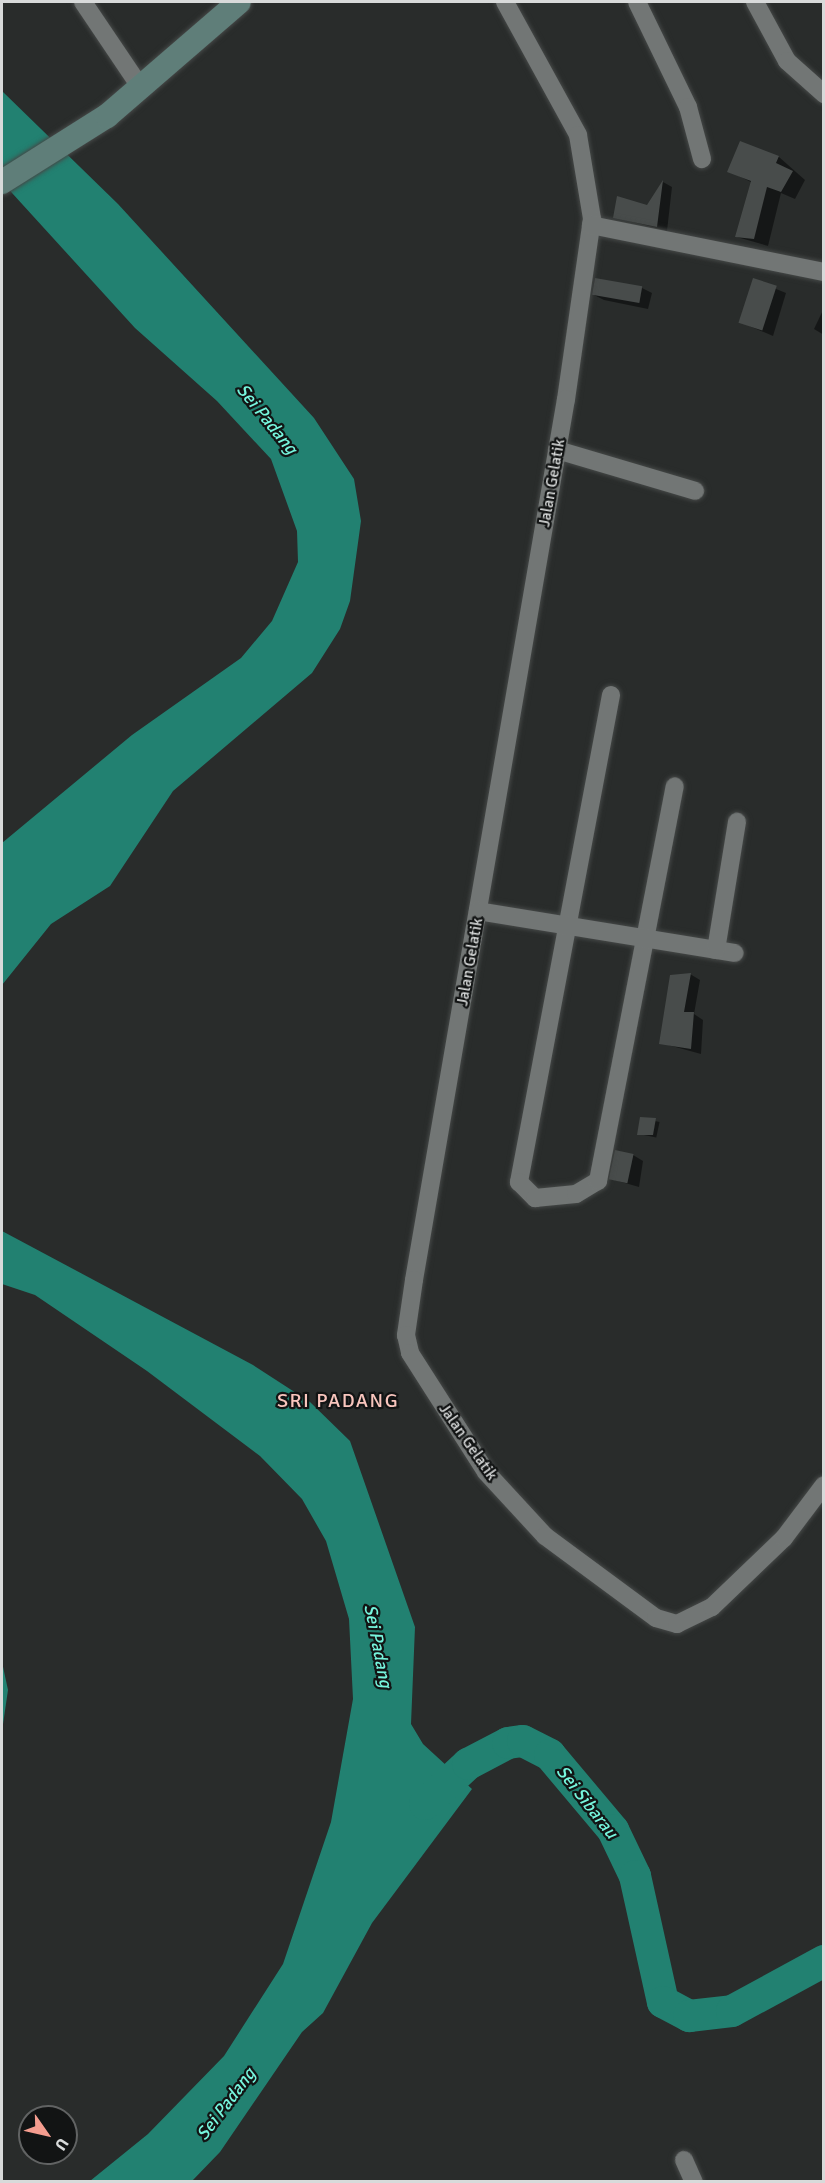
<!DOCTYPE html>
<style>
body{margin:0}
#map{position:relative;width:825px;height:2183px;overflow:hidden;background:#292c2b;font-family:Signika,sans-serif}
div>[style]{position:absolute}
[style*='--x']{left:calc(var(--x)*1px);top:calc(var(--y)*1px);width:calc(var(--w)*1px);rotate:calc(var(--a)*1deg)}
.water>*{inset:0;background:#228171}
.shadow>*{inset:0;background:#0007;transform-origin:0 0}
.river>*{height:32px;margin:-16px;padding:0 16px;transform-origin:16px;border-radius:16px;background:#228171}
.building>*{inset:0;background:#484c4b;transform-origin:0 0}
.roads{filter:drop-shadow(0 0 2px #454847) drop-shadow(0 0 2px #454847)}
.minor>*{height:18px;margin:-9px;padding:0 9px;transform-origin:9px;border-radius:9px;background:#727675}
.secondary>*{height:24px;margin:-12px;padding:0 12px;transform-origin:12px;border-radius:12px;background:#5f7e79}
span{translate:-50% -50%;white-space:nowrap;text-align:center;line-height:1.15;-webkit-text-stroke:4.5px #121414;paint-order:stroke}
.street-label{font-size:16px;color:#d8dada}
.water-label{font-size:18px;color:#76f5dd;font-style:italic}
.quarter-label{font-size:20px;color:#f8c5bd;letter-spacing:1.5px}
.frame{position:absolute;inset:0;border:3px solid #d8dada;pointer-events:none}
.north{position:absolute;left:18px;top:2105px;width:60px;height:60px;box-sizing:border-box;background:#121414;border:2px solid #616363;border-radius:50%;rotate:124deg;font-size:16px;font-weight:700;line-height:24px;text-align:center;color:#d8dada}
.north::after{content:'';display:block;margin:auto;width:21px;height:27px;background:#f59d8f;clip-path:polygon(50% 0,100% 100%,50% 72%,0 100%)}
</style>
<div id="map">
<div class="water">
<div style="clip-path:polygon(2px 91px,118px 204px,314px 418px,354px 479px,361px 521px,350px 601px,340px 629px,312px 673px,173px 791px,110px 886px,51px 924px,2px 985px,2px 843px,132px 735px,241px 658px,272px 621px,298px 562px,297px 531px,271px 459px,217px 401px,135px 328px,2px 182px)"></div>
<div style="clip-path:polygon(2px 1231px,253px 1365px,310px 1402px,350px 1441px,415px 1627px,411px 1724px,423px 1744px,472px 1789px,372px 1923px,323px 2013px,302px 2032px,220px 2152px,192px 2181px,90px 2181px,148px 2134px,224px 2056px,283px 1964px,331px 1822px,353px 1699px,349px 1619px,326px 1541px,302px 1499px,260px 1456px,147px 1371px,35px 1295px,2px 1284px)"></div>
<div style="clip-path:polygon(2px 1662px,8px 1690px,2px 1731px)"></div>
</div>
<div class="shadow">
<div style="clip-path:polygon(741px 143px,779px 157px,805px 180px,795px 199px,781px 193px,768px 246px,737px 237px,753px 183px,729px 171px)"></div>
<div style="clip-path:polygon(663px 182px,672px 187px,667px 231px,615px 217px,648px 207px)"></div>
<div style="clip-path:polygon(596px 280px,642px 288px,652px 293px,648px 309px,604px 300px,594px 295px)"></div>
<div style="clip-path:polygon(754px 280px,786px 293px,773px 336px,740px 322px)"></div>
<div style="clip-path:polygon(824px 308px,824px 335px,814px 329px)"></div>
<div style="clip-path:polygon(690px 974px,700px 980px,694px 1014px,703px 1020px,701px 1054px,661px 1043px)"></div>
<div style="left:641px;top:1118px;width:19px;height:16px;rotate:12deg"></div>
<div style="clip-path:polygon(633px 1155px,643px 1161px,639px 1187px,611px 1179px)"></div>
</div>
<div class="river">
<div style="--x:425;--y:1804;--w:59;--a:-42.9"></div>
<div style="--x:468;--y:1764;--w:45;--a:-27.7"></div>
<div style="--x:508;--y:1743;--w:15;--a:-8"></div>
<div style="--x:523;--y:1741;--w:30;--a:27"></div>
<div style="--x:550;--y:1755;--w:98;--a:50"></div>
<div style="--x:613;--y:1830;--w:51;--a:64.4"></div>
<div style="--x:635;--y:1876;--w:129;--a:77.5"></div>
<div style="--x:663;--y:2002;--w:30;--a:28"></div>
<div style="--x:689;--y:2016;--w:43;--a:-6.6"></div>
<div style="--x:732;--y:2011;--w:105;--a:-28.5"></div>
</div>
<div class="building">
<div style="clip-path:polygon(740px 141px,779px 156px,776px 163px,793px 171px,781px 192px,767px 187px,754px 239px,735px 237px,751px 181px,727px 172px)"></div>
<div style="clip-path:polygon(663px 180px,657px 227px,613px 218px,617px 196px,647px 205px)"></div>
<div style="left:595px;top:278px;width:48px;height:17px;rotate:10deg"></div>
<div style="left:753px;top:278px;width:25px;height:47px;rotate:18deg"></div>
<div style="clip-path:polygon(691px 973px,684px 1012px,694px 1012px,691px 1049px,659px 1044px,670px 975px)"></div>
<div style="clip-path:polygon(640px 1117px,656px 1118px,653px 1135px,637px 1135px)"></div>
<div style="left:615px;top:1150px;width:19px;height:30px;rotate:12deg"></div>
</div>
<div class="roads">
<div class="minor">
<div style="--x:83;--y:2;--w:100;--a:56"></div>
<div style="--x:505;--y:2;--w:152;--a:61.2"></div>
<div style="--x:578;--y:135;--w:85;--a:80.5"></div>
<div style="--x:592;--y:219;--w:182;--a:98.2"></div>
<div style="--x:566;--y:399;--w:894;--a:99.79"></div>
<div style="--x:414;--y:1280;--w:56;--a:98.3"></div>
<div style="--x:406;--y:1335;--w:18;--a:77"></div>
<div style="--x:410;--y:1353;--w:141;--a:57.4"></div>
<div style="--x:486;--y:1472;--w:87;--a:47.3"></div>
<div style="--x:545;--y:1536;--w:138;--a:36.5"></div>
<div style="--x:656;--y:1618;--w:22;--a:16"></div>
<div style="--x:677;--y:1624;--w:39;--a:-26"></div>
<div style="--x:712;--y:1607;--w:100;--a:-43.8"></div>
<div style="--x:784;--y:1538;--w:66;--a:-53"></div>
<div style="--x:637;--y:2;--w:117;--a:64.1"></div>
<div style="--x:688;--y:107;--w:54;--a:74.9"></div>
<div style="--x:755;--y:2;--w:67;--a:61.5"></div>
<div style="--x:787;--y:61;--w:50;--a:41.7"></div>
<div style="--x:591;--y:225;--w:238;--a:11.4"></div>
<div style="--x:557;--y:450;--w:144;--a:16.5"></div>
<div style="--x:611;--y:695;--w:496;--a:100.7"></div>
<div style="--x:519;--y:1182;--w:23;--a:45"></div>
<div style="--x:535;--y:1198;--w:41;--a:-5.6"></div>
<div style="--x:576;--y:1194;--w:26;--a:-31"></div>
<div style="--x:598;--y:1181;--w:402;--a:-79"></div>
<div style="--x:478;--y:911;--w:260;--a:9.3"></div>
<div style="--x:716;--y:950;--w:130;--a:-80.7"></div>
<div style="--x:684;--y:2160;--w:24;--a:66"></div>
</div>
<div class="secondary">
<div style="--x:2;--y:182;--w:124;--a:-32.2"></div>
<div style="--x:107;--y:116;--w:174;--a:-40.8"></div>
</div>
</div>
<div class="street-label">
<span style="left:552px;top:483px;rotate:-80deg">Jalan Gelatik</span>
<span style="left:470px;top:962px;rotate:-80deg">Jalan Gelatik</span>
<span style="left:468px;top:1442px;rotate:55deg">Jalan Gelatik</span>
</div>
<div class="water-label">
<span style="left:267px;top:419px;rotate:51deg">Sei Padang</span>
<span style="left:378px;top:1646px;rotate:79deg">Sei Padang</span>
<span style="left:587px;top:1802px;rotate:52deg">Sei Sibarau</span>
<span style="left:226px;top:2104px;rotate:-53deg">Sei Padang</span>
</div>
<div class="quarter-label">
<span style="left:338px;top:1400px">SRI PADANG</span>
</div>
<div class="frame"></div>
<div class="north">U</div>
</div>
